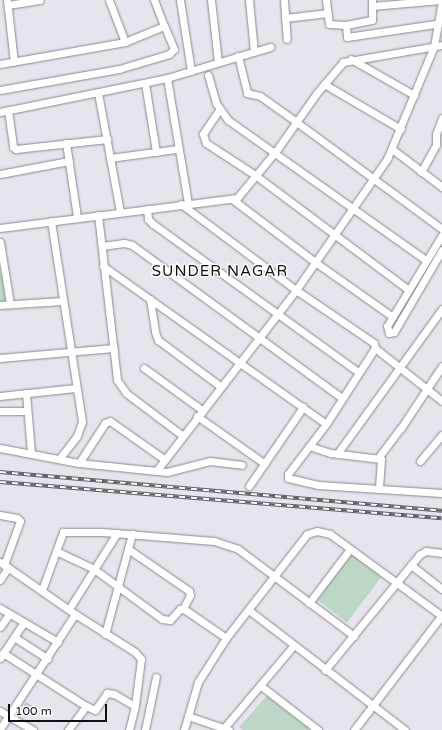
<!DOCTYPE html>
<style>
body{margin:0}
#map{position:relative;width:442px;height:730px;overflow:hidden;background:#e7e4ee;font-family:"Varela Round",sans-serif}
div>[style]{position:absolute}
[style*='--x']{left:calc(var(--x)*1px);top:calc(var(--y)*1px);width:calc(var(--w)*1px);rotate:calc(var(--a)*1deg)}
.green>*{inset:0;background:#bcd7c6;transform-origin:0 0}
.building>*{inset:0;background:#c7bce1}
.roads{filter:drop-shadow(0 0 1px #8a8790) drop-shadow(0 0 1px #8a8790)}
.minor>*{height:7px;margin:-3.5px;padding:0 3.5px;transform-origin:3.5px;border-radius:3.5px;background:#fff}
.rail>*{height:3.5px;margin-top:-1.75px;transform-origin:0;background:repeating-linear-gradient(90deg,#fff 0 6px,#615f65 0 12px);box-sizing:border-box;border-block:1px solid #615f65}
span{translate:-50% -50%;white-space:nowrap;text-align:center;line-height:1.15;-webkit-text-stroke:3px #fff;paint-order:stroke}
.neighbourhood-label{font-size:15px;color:#0f0e11;letter-spacing:1px}
.scale{position:absolute;left:8px;top:704px;width:99px;height:18px;box-sizing:border-box;border:2px solid #0f0e11;border-top:0;padding-left:5px;font-size:12px;line-height:14px;white-space:nowrap;color:#0f0e11;-webkit-text-stroke:3px #fff;paint-order:stroke}
</style>
<div id="map">
<div class="green">
<div style="clip-path:polygon(0 274px,5px 274px,8px 302px,0 303px)"></div>
<div style="left:351px;top:554px;width:38px;height:57px;rotate:37deg"></div>
<div style="clip-path:polygon(267px 696px,311px 730px,243px 730px,239px 727px)"></div>
</div>
<div class="building">
<div style="clip-path:polygon(26px 702px,32px 706px,27px 713px,21px 710px)"></div>
</div>
<div class="roads">
<div class="minor">
<div style="--x:7;--y:0;--w:62;--a:83.6"></div>
<div style="--x:180;--y:0;--w:72;--a:81.2"></div>
<div style="--x:211;--y:0;--w:62;--a:83.6"></div>
<div style="--x:249;--y:0;--w:52;--a:84.5"></div>
<div style="--x:284;--y:0;--w:39;--a:86"></div>
<div style="--x:326;--y:0;--w:24;--a:83"></div>
<div style="--x:329;--y:24;--w:17;--a:3"></div>
<div style="--x:346;--y:25;--w:12;--a:85"></div>
<div style="--x:347;--y:37;--w:96;--a:-8.4"></div>
<div style="--x:8;--y:5;--w:32;--a:-9"></div>
<div style="--x:372;--y:6;--w:69;--a:-5"></div>
<div style="--x:285;--y:18;--w:43;--a:-6.6"></div>
<div style="--x:346;--y:25;--w:26;--a:-11"></div>
<div style="--x:372;--y:20;--w:20;--a:-90"></div>
<div style="--x:125;--y:42;--w:42;--a:-22.3"></div>
<div style="--x:164;--y:26;--w:28;--a:-111"></div>
<div style="--x:238;--y:56;--w:38;--a:76"></div>
<div style="--x:247;--y:93;--w:13;--a:13"></div>
<div style="--x:260;--y:96;--w:43;--a:35.5"></div>
<div style="--x:295;--y:121;--w:182;--a:36.3"></div>
<div style="--x:351;--y:59;--w:73;--a:29.7"></div>
<div style="--x:0;--y:64;--w:127;--a:-10"></div>
<div style="--x:125;--y:42;--w:45;--a:-110.9"></div>
<div style="--x:208;--y:75;--w:29;--a:74"></div>
<div style="--x:216;--y:103;--w:21;--a:55"></div>
<div style="--x:228;--y:120;--w:242;--a:35.3"></div>
<div style="--x:167;--y:78;--w:127;--a:80.5"></div>
<div style="--x:145;--y:83;--w:70;--a:80.9"></div>
<div style="--x:324;--y:84;--w:89;--a:30.3"></div>
<div style="--x:0;--y:90;--w:121;--a:-10"></div>
<div style="--x:119;--y:69;--w:52;--a:-16.7"></div>
<div style="--x:169;--y:54;--w:7;--a:-45"></div>
<div style="--x:174;--y:49;--w:25;--a:-113"></div>
<div style="--x:98;--y:93;--w:121;--a:79.5"></div>
<div style="--x:8;--y:110;--w:37;--a:82"></div>
<div style="--x:13;--y:147;--w:4;--a:34"></div>
<div style="--x:16;--y:149;--w:92;--a:-6.3"></div>
<div style="--x:219;--y:110;--w:29;--a:124"></div>
<div style="--x:203;--y:134;--w:9;--a:72"></div>
<div style="--x:206;--y:143;--w:59;--a:33.1"></div>
<div style="--x:255;--y:175;--w:192;--a:36.8"></div>
<div style="--x:0;--y:112;--w:170;--a:-11.5"></div>
<div style="--x:167;--y:78;--w:108;--a:-16.8"></div>
<div style="--x:66;--y:143;--w:75;--a:81.5"></div>
<div style="--x:392;--y:149;--w:63;--a:37.2"></div>
<div style="--x:110;--y:158;--w:68;--a:-7.7"></div>
<div style="--x:421;--y:172;--w:31;--a:-61"></div>
<div style="--x:436;--y:145;--w:11;--a:-90"></div>
<div style="--x:436;--y:134;--w:17;--a:-69"></div>
<div style="--x:0;--y:174;--w:70;--a:-10.7"></div>
<div style="--x:232;--y:199;--w:104;--a:37.2"></div>
<div style="--x:315;--y:262;--w:95;--a:35.2"></div>
<div style="--x:181;--y:204;--w:144;--a:36.8"></div>
<div style="--x:296;--y:290;--w:94;--a:34.2"></div>
<div style="--x:374;--y:343;--w:5;--a:79"></div>
<div style="--x:375;--y:348;--w:90;--a:122.8"></div>
<div style="--x:326;--y:424;--w:63;--a:127.2"></div>
<div style="--x:288;--y:474;--w:4;--a:90"></div>
<div style="--x:288;--y:478;--w:31;--a:13"></div>
<div style="--x:318;--y:485;--w:124;--a:3.7"></div>
<div style="--x:147;--y:209;--w:10;--a:84"></div>
<div style="--x:148;--y:219;--w:7;--a:45"></div>
<div style="--x:153;--y:224;--w:253;--a:35.8"></div>
<div style="--x:98;--y:215;--w:166;--a:83.4"></div>
<div style="--x:117;--y:380;--w:16;--a:55"></div>
<div style="--x:126;--y:393;--w:71;--a:37"></div>
<div style="--x:51;--y:221;--w:203;--a:81.2"></div>
<div style="--x:82;--y:422;--w:15;--a:110"></div>
<div style="--x:77;--y:436;--w:29;--a:128"></div>
<div style="--x:0;--y:228;--w:239;--a:-7.2"></div>
<div style="--x:237;--y:198;--w:61;--a:-50.3"></div>
<div style="--x:276;--y:151;--w:70;--a:-54.9"></div>
<div style="--x:316;--y:94;--w:42;--a:-49.8"></div>
<div style="--x:343;--y:62;--w:100;--a:-9.7"></div>
<div style="--x:442;--y:235;--w:106;--a:121.1"></div>
<div style="--x:387;--y:326;--w:7;--a:74"></div>
<div style="--x:389;--y:333;--w:5;--a:-11"></div>
<div style="--x:394;--y:332;--w:95;--a:-59.7"></div>
<div style="--x:0;--y:242;--w:63;--a:80.8"></div>
<div style="--x:102;--y:246;--w:22;--a:-8"></div>
<div style="--x:124;--y:243;--w:8;--a:14"></div>
<div style="--x:132;--y:245;--w:260;--a:36.1"></div>
<div style="--x:103;--y:266;--w:273;--a:35.3"></div>
<div style="--x:150;--y:299;--w:33;--a:81"></div>
<div style="--x:155;--y:332;--w:9;--a:69"></div>
<div style="--x:158;--y:340;--w:77;--a:36.6"></div>
<div style="--x:0;--y:305;--w:62;--a:-3.7"></div>
<div style="--x:375;--y:348;--w:85;--a:38.3"></div>
<div style="--x:0;--y:358;--w:114;--a:-5"></div>
<div style="--x:144;--y:368;--w:72;--a:35.9"></div>
<div style="--x:26;--y:393;--w:60;--a:85.2"></div>
<div style="--x:0;--y:396;--w:76;--a:-6"></div>
<div style="--x:0;--y:411;--w:27;--a:0"></div>
<div style="--x:197;--y:416;--w:83;--a:35.2"></div>
<div style="--x:309;--y:446;--w:23;--a:18"></div>
<div style="--x:331;--y:453;--w:50;--a:6.8"></div>
<div style="--x:381;--y:459;--w:29;--a:94"></div>
<div style="--x:0;--y:448;--w:80;--a:10.8"></div>
<div style="--x:79;--y:463;--w:88;--a:5.8"></div>
<div style="--x:167;--y:472;--w:44;--a:-14.3"></div>
<div style="--x:210;--y:461;--w:32;--a:7"></div>
<div style="--x:337;--y:454;--w:179;--a:-54.1"></div>
<div style="--x:378;--y:458;--w:38;--a:-53"></div>
<div style="--x:401;--y:428;--w:74;--a:-56.5"></div>
<div style="--x:420;--y:461;--w:34;--a:-50"></div>
<div style="--x:79;--y:463;--w:48;--a:-57"></div>
<div style="--x:105;--y:423;--w:5;--a:-22"></div>
<div style="--x:110;--y:421;--w:67;--a:35.3"></div>
<div style="--x:157;--y:470;--w:227;--a:-52.3"></div>
<div style="--x:296;--y:290;--w:160;--a:-55.2"></div>
<div style="--x:387;--y:159;--w:122;--a:-67.4"></div>
<div style="--x:434;--y:46;--w:46;--a:-79.9"></div>
<div style="--x:249;--y:486;--w:96;--a:-55.6"></div>
<div style="--x:0;--y:515;--w:17;--a:10"></div>
<div style="--x:17;--y:518;--w:4;--a:45"></div>
<div style="--x:20;--y:521;--w:47;--a:110"></div>
<div style="--x:128;--y:549;--w:74;--a:34.5"></div>
<div style="--x:189;--y:591;--w:4;--a:76"></div>
<div style="--x:190;--y:595;--w:16;--a:117"></div>
<div style="--x:56;--y:551;--w:42;--a:25.3"></div>
<div style="--x:94;--y:569;--w:84;--a:36.3"></div>
<div style="--x:162;--y:619;--w:8;--a:7"></div>
<div style="--x:170;--y:620;--w:15;--a:-48"></div>
<div style="--x:180;--y:609;--w:4;--a:0"></div>
<div style="--x:184;--y:609;--w:51;--a:34.6"></div>
<div style="--x:0;--y:562;--w:91;--a:34.7"></div>
<div style="--x:411;--y:565;--w:39;--a:38"></div>
<div style="--x:0;--y:580;--w:15;--a:-58"></div>
<div style="--x:42;--y:590;--w:62;--a:-70.1"></div>
<div style="--x:63;--y:532;--w:39;--a:0"></div>
<div style="--x:102;--y:532;--w:112;--a:4.6"></div>
<div style="--x:214;--y:541;--w:25;--a:18"></div>
<div style="--x:238;--y:549;--w:145;--a:36.9"></div>
<div style="--x:309;--y:603;--w:68;--a:-52.8"></div>
<div style="--x:0;--y:608;--w:67;--a:30.4"></div>
<div style="--x:69;--y:609;--w:90;--a:-57.7"></div>
<div style="--x:250;--y:611;--w:195;--a:37.5"></div>
<div style="--x:0;--y:627;--w:16;--a:-55"></div>
<div style="--x:105;--y:634;--w:104;--a:-74.9"></div>
<div style="--x:14;--y:637;--w:40;--a:32.9"></div>
<div style="--x:3;--y:653;--w:98;--a:32.6"></div>
<div style="--x:0;--y:658;--w:43;--a:-56.3"></div>
<div style="--x:325;--y:670;--w:149;--a:-50.7"></div>
<div style="--x:419;--y:555;--w:8;--a:-30"></div>
<div style="--x:426;--y:551;--w:16;--a:7"></div>
<div style="--x:261;--y:686;--w:72;--a:37.7"></div>
<div style="--x:0;--y:711;--w:38;--a:30"></div>
<div style="--x:188;--y:716;--w:43;--a:18.9"></div>
<div style="--x:224;--y:728;--w:107;--a:-49.9"></div>
<div style="--x:0;--y:729;--w:137;--a:-56.9"></div>
<div style="--x:75;--y:614;--w:71;--a:32.3"></div>
<div style="--x:135;--y:652;--w:9;--a:49"></div>
<div style="--x:141;--y:659;--w:47;--a:97.3"></div>
<div style="--x:135;--y:706;--w:25;--a:104"></div>
<div style="--x:68;--y:730;--w:30;--a:-53"></div>
<div style="--x:86;--y:706;--w:10;--a:24"></div>
<div style="--x:95;--y:710;--w:21;--a:-55"></div>
<div style="--x:107;--y:693;--w:7;--a:8"></div>
<div style="--x:114;--y:694;--w:24;--a:30"></div>
<div style="--x:145;--y:730;--w:54;--a:-78.3"></div>
<div style="--x:184;--y:730;--w:50;--a:-73.7"></div>
<div style="--x:198;--y:682;--w:52;--a:-57.5"></div>
<div style="--x:226;--y:638;--w:132;--a:-52.1"></div>
<div style="--x:307;--y:534;--w:10;--a:-17"></div>
<div style="--x:317;--y:531;--w:13;--a:13"></div>
<div style="--x:330;--y:534;--w:139;--a:36.2"></div>
<div style="--x:354;--y:730;--w:145;--a:-52.6"></div>
</div>
</div>
<div class="rail">
<div style="--x:0;--y:472;--w:444;--a:5"></div>
<div style="--x:0;--y:482;--w:443;--a:4.7"></div>
</div>
<div class="neighbourhood-label">
<span style="left:220px;top:272px">SUNDER NAGAR</span>
</div>
<div class="scale">100 m</div>
</div>
